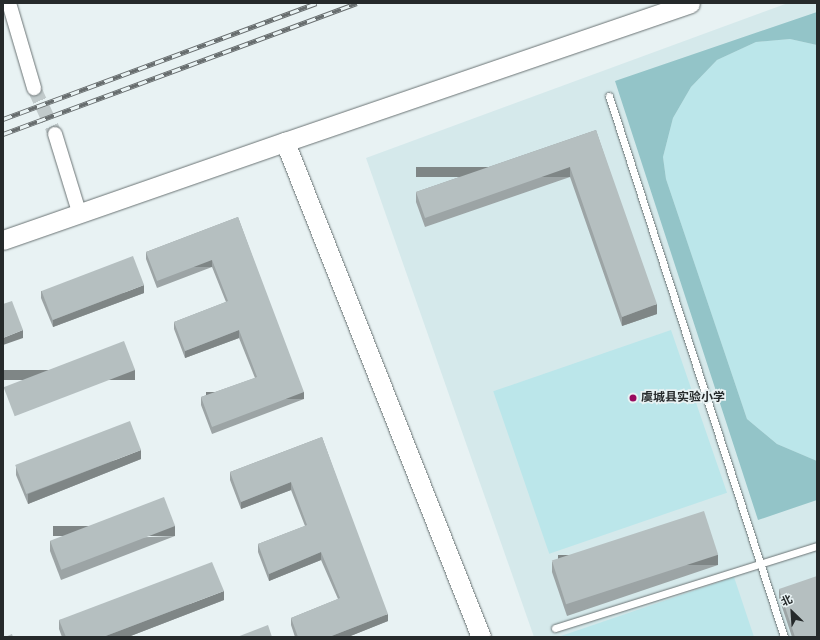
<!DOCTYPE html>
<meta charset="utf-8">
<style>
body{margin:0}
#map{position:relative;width:820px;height:640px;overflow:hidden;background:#e8f2f3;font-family:"Alegreya Sans","Noto Sans SC",sans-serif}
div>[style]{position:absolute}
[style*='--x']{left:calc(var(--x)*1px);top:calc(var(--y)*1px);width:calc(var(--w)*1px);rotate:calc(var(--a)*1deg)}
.built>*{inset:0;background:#d5e9eb}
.green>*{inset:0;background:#bbe6ea;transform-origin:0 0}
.forest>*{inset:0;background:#93c4c8}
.street-tunnel>*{height:14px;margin-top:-7px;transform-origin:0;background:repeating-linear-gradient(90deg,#c1cacb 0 14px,transparent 0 21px)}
.roads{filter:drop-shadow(0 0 1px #6a7374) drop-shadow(0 0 1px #6a7374)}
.lane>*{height:7px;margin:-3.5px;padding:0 3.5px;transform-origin:3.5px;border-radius:3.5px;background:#fff}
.street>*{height:14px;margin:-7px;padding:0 7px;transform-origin:7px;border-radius:7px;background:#fff}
.secondary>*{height:19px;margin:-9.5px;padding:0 9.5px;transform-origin:9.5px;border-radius:9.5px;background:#fff}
.rail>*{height:4.5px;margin-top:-2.25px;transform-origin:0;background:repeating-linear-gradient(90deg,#e8f2f3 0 9px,#676d6e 0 18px);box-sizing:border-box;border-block:1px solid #676d6e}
.wall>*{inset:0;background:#9ca4a5}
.shaded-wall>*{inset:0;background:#7f8686;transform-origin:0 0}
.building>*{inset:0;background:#b5bfc0;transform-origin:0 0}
.dots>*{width:11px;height:11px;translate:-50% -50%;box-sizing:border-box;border:2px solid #e8f2f3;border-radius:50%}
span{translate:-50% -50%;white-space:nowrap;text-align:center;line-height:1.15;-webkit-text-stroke:3.5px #e8f2f3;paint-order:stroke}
.poi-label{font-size:12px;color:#262a2b;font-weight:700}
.left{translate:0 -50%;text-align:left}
.frame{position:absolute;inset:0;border:4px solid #262a2b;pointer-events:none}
.north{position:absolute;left:772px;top:592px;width:40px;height:40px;-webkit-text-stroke:3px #e8f2f3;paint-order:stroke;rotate:335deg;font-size:11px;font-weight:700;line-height:16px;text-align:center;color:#262a2b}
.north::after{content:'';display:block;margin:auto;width:14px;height:18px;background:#262a2b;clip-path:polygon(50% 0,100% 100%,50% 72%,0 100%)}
</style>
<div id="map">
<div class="built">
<div style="clip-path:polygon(788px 3px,817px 3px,817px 637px,534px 637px,366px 158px)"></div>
</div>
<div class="green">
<div style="clip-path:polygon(790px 39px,817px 45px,817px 461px,777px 444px,747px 419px,666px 179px,663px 157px,673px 118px,691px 87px,717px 60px,756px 42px)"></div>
<div style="left:671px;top:330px;width:172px;height:188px;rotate:71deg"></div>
<div style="clip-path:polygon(734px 577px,754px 637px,558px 637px)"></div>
</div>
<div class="forest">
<div style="clip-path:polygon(817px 12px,817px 45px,790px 39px,756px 42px,717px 60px,691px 87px,673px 118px,663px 157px,666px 179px,747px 419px,777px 444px,817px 461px,817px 500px,758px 520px,615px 81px)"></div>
</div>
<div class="street-tunnel">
<div style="--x:34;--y:88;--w:51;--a:65.5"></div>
</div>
<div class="roads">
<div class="lane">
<div style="--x:609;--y:96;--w:569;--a:72.07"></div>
<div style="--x:555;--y:628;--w:275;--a:-17.4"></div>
</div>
<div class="street">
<div style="--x:9;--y:3;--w:89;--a:73.6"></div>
<div style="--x:55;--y:134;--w:82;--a:72.9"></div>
</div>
<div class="secondary">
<div style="--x:285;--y:142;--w:428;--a:-18.9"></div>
<div style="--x:3;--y:240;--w:299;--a:-19.2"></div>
<div style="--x:285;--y:142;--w:532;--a:68.4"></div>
</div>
</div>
<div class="rail">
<div style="--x:3;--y:119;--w:334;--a:-20.3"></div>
<div style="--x:3;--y:134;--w:377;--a:-20.3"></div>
</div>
<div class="wall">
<div style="clip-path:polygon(596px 130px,657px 314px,622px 326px,570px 177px,425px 227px,416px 202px,416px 192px)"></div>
<div style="clip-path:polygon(238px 217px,304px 399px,212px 434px,201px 405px,201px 397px,255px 378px,239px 338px,185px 358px,174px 329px,174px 322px,226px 302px,212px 267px,157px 288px,146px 259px,146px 252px)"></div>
<div style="clip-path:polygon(41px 291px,144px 293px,53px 327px,41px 298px)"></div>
<div style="clip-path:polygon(322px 437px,388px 621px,348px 637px,295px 637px,291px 625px,291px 618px,338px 599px,321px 560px,269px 581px,258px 552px,258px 544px,305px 526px,291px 490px,241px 509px,230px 480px,230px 472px)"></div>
<div style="clip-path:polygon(141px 459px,28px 504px,16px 475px,16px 466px)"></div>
<div style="clip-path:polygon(175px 536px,61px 580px,50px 551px,50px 541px)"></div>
<div style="clip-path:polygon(552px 562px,718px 565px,567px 616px,552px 572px)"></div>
<div style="clip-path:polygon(779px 589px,817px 637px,792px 637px,779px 598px)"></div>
<div style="clip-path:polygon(224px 600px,128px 637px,62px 637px,59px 629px,59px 620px)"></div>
</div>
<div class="shaded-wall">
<div style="left:570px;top:167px;width:10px;height:154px;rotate:90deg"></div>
<div style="left:212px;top:260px;width:7px;height:59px;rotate:90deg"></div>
<div style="clip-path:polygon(144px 285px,144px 293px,53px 327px,53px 320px)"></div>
<div style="clip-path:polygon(657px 304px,657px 314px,622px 326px,622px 317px)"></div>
<div style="clip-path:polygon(23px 330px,23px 338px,3px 345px,3px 338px)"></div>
<div style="clip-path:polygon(239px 330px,239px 338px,185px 358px,185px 351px)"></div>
<div style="left:135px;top:370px;width:10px;height:141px;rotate:90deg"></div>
<div style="left:304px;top:392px;width:7px;height:98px;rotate:90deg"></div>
<div style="clip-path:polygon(141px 450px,141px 459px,28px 504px,28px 494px)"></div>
<div style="clip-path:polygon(291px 482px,291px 490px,241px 509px,241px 502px)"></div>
<div style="left:175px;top:526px;width:10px;height:122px;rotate:90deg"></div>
<div style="clip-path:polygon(321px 552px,321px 560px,269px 581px,269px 574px)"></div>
<div style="left:718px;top:555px;width:10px;height:160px;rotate:90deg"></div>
<div style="clip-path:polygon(224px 591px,224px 600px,128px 637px,103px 637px)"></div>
<div style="clip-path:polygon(388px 614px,388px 621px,348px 637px,329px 637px)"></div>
</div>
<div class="building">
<div style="clip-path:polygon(596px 130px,657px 304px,622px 317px,570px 167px,425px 218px,416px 192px)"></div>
<div style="clip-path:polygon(238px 217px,304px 392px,212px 427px,201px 397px,257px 377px,239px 330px,185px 351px,174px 322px,228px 301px,212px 260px,157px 281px,146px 252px)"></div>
<div style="left:133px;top:256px;width:31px;height:98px;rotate:69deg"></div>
<div style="clip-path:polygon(12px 301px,23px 330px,3px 338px,3px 304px)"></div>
<div style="left:124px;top:341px;width:31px;height:129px;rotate:69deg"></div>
<div style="left:130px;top:421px;width:31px;height:123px;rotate:69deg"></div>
<div style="clip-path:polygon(322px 437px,388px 614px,329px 637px,298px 637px,291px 618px,340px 598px,321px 552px,269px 574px,258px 544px,307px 525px,291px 482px,241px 502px,230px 472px)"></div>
<div style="left:164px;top:497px;width:31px;height:122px;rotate:69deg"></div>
<div style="left:704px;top:511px;width:46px;height:160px;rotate:72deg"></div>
<div style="clip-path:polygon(212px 562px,224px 591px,103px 637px,66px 637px,59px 620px)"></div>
<div style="clip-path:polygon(817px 576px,817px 637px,795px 637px,779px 589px)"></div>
<div style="clip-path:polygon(268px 625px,272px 637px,237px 637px)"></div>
<div style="clip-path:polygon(12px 634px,13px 637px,5px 637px)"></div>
</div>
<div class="dots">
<div style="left:633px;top:398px;background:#980b5f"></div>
</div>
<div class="poi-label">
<span class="left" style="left:641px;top:398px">虞城县实验小学</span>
</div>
<div class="frame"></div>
<div class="north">北</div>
</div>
